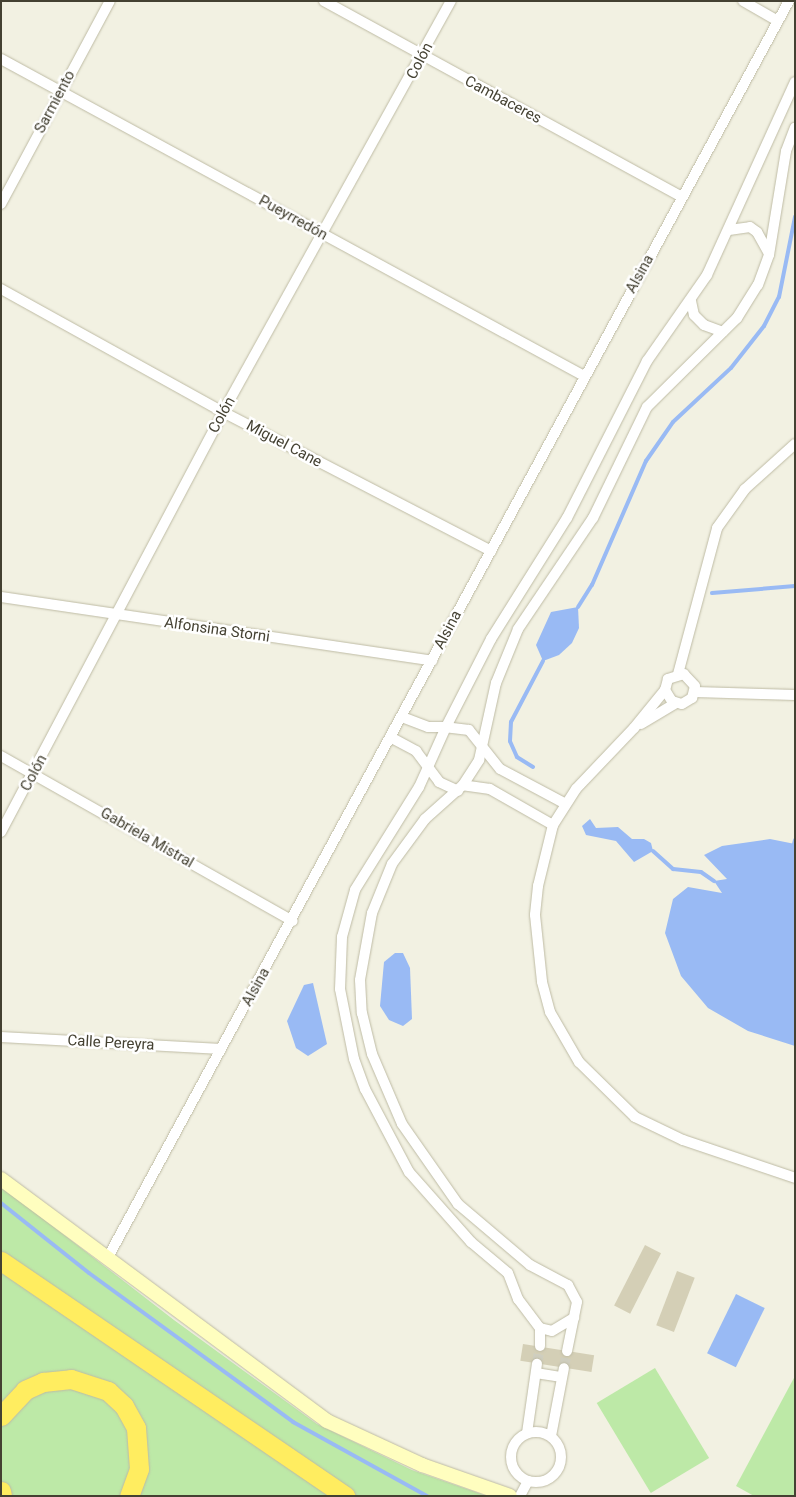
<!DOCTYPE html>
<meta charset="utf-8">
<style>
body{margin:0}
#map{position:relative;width:796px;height:1497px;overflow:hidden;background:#f2f1e2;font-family:Roboto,sans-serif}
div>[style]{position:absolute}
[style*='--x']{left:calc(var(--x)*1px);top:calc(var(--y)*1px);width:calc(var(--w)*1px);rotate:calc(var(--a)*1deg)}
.green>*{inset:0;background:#bde9a7;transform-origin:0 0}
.water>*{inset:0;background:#99baf4;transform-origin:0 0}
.stream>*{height:4px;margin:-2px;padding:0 2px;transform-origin:2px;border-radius:2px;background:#99baf4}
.building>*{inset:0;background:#d4cfb6;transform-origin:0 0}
.street-tunnel>*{height:10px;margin-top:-5px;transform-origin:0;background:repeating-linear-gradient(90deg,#cfcebf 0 10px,transparent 0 15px)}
.roads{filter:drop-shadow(0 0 1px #bebba4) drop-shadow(0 0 1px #bebba4)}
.street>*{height:10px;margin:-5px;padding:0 5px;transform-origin:5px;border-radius:5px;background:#fff}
.street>.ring{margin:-5px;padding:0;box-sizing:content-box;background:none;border:10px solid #fff;border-radius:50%}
.secondary>*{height:14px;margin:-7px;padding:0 7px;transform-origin:7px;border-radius:7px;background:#fffebf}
.highway>*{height:19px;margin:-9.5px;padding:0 9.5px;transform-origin:9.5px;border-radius:9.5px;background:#ffed60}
span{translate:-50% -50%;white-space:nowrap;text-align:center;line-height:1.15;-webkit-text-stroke:5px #fff;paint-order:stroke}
.street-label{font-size:15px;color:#444132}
.frame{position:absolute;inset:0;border:2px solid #444132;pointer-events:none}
</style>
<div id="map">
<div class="green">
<div style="clip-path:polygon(1px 1186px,174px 1320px,317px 1424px,412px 1470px,487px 1496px,1px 1496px)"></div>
<div style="left:655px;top:1368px;width:105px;height:68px;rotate:59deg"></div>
<div style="clip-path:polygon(795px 1376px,795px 1496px,754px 1496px,736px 1486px)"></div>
</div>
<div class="water">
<div style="clip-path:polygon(578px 607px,579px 628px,572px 643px,559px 655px,543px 661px,536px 645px,551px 612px)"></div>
<div style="clip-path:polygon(590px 819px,596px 828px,618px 827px,632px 839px,644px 839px,651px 843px,653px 851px,634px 862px,616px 841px,586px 835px,582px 826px)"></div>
<div style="clip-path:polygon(770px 839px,795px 844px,795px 1046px,748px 1031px,708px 1008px,681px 976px,665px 933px,673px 899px,688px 887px,722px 893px,714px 881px,727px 879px,704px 855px,722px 846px)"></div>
<div style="clip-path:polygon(395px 953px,403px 953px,410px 968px,412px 1019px,403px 1026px,389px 1020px,380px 1006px,384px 962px)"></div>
<div style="clip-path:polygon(313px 983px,327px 1044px,308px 1056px,296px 1048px,287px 1021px,304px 985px)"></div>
<div style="left:736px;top:1294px;width:32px;height:66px;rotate:26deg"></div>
</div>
<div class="stream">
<div style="--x:712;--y:593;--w:83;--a:-4.8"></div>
<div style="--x:578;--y:607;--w:26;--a:-58"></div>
<div style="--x:592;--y:585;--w:135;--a:-66.5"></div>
<div style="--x:646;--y:461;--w:47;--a:-55.3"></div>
<div style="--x:673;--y:422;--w:79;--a:-43"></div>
<div style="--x:731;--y:368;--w:53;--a:-51.8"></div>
<div style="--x:764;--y:326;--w:33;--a:-63"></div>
<div style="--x:779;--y:297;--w:82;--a:-78.7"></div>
<div style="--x:533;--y:767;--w:19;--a:-148"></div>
<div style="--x:517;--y:757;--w:17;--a:-114"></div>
<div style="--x:510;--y:741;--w:19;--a:-87"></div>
<div style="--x:511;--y:722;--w:69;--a:-62.3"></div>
<div style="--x:794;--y:844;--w:4;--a:-76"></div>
<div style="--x:653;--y:851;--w:27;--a:42"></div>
<div style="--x:673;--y:869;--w:28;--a:6"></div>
<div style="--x:701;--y:872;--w:16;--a:35"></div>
<div style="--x:1;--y:1203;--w:112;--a:38.5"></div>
<div style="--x:89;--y:1273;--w:253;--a:36.1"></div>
<div style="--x:293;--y:1422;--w:153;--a:28.9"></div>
</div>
<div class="building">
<div style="left:645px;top:1245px;width:18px;height:68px;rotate:27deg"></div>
<div style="left:677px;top:1271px;width:19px;height:58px;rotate:21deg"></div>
<div style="left:523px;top:1344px;width:72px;height:17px;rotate:9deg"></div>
</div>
<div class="street-tunnel">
<div style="--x:537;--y:1364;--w:18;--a:-81"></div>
<div style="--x:564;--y:1368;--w:17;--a:-80"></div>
</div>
<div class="roads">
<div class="street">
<div style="--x:324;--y:1;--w:408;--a:28.7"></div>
<div style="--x:743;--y:1;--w:40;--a:29.7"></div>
<div style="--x:1;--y:59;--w:664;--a:28.53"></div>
<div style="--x:1;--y:204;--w:230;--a:-61.8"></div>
<div style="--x:729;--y:230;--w:21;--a:-8"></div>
<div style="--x:750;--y:227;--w:9;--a:36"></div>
<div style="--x:757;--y:232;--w:25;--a:61"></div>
<div style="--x:1;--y:289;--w:254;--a:29"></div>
<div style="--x:223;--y:412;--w:302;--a:27.4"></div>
<div style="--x:691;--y:301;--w:14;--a:78"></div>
<div style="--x:694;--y:315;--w:14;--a:45"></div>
<div style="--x:704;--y:325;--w:20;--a:20"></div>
<div style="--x:1;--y:597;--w:436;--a:8.4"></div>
<div style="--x:678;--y:674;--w:151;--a:-75"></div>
<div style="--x:717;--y:528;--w:48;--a:-54.3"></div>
<div style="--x:745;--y:489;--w:67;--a:-42"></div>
<div style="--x:665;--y:690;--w:13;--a:58"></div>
<div style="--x:672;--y:701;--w:10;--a:17"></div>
<div style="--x:682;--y:704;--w:12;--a:-31"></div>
<div style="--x:692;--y:698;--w:12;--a:-76"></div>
<div style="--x:695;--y:686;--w:16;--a:-133"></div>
<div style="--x:684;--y:674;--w:17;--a:163"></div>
<div style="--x:668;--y:679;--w:11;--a:105"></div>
<div style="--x:665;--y:690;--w:49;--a:129.2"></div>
<div style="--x:634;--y:728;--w:84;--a:133.6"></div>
<div style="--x:576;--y:789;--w:43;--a:122.6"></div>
<div style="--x:553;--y:825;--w:63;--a:103.8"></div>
<div style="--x:538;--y:886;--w:29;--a:96"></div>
<div style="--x:535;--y:915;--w:67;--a:84"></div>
<div style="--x:542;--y:982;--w:31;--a:75"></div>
<div style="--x:550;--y:1012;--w:58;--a:59.9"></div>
<div style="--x:579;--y:1062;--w:78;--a:44.5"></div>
<div style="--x:635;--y:1117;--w:53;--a:25.6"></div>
<div style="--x:683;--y:1140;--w:118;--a:18.7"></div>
<div style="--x:695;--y:692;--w:100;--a:1.7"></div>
<div style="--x:402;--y:717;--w:28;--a:21"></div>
<div style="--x:428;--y:727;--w:18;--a:0"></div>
<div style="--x:446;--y:727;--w:99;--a:-62.9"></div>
<div style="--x:491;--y:639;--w:143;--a:-57.9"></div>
<div style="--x:567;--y:518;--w:176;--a:-63"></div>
<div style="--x:647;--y:361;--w:105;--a:-55.1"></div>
<div style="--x:707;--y:275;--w:212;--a:-65.5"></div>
<div style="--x:641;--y:724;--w:41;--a:-31"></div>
<div style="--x:390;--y:737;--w:30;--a:28"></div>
<div style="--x:416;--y:751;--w:39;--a:53"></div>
<div style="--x:439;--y:782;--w:21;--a:25"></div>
<div style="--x:1;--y:756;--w:335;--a:29.5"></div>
<div style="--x:463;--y:785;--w:30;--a:-57"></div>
<div style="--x:479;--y:760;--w:79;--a:-77.6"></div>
<div style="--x:496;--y:683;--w:58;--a:-67.8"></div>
<div style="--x:518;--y:629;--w:134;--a:-56"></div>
<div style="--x:593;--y:518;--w:123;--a:-64.1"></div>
<div style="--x:647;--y:407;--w:127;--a:-44.7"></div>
<div style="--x:737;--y:318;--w:39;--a:-58"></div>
<div style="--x:758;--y:285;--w:32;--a:-70"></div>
<div style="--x:769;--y:255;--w:105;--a:-80.7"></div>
<div style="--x:786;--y:151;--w:25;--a:-69"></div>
<div style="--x:564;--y:803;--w:72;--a:-152"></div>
<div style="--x:500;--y:769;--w:50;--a:-128.5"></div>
<div style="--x:469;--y:730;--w:23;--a:-173"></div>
<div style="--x:446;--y:727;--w:66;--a:114.2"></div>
<div style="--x:419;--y:787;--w:121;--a:121.9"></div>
<div style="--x:355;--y:890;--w:49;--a:105.5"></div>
<div style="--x:342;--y:937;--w:52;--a:92.2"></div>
<div style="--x:340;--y:989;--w:71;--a:78.7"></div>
<div style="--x:354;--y:1059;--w:32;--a:70"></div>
<div style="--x:365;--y:1089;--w:94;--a:62.1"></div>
<div style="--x:409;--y:1172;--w:94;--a:48.5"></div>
<div style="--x:471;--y:1242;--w:48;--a:40"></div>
<div style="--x:508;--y:1273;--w:28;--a:69"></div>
<div style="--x:518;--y:1299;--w:36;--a:53"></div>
<div style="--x:540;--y:1328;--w:12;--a:14"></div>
<div style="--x:552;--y:1331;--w:26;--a:-31"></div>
<div style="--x:553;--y:825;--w:73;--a:-150.3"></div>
<div style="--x:490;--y:789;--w:27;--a:-172"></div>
<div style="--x:463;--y:785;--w:51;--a:138.2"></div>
<div style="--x:425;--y:819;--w:56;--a:126.3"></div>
<div style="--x:392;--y:864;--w:53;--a:112.2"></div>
<div style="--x:372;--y:913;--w:68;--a:100.2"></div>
<div style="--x:360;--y:980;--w:33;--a:87"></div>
<div style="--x:362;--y:1013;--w:42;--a:76.3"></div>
<div style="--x:372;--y:1054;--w:76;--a:66.8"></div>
<div style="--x:402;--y:1124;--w:98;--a:55"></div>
<div style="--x:458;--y:1204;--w:94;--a:40.3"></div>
<div style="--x:530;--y:1265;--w:43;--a:27.8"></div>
<div style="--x:568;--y:1285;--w:19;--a:62"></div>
<div style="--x:577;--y:1302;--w:50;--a:101.5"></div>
<div style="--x:1;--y:832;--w:475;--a:-62.1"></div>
<div style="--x:223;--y:412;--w:470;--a:-61"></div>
<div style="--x:1;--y:1037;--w:220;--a:3.1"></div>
<div style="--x:107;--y:1259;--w:1431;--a:-61.54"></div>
<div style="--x:540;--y:1346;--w:18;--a:-90"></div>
<div style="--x:536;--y:1373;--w:26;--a:9"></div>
<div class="ring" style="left:511px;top:1432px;width:40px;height:40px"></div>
<div style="--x:527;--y:1433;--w:70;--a:-81.8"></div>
<div style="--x:551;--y:1436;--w:69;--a:-79.2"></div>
<div style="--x:520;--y:1496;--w:17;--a:-62"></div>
</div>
<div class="secondary">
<div style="--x:1;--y:1179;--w:406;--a:36.6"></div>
<div style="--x:327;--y:1421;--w:105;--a:24.9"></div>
<div style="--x:422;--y:1465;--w:93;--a:19.4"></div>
</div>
<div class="highway">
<div style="--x:1;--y:1261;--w:417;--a:34.3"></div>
<div style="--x:1;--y:1416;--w:35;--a:-47"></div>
<div style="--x:25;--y:1390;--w:20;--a:-24"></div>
<div style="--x:43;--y:1382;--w:28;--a:-6"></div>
<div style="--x:71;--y:1379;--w:39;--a:18"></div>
<div style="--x:108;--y:1391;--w:22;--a:43"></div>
<div style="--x:124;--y:1406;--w:25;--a:61"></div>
<div style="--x:136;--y:1428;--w:41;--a:85.8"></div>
<div style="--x:139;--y:1469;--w:29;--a:110"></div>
<div style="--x:1;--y:1491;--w:5;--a:79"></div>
</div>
</div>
<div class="street-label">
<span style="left:420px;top:61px;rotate:-62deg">Colón</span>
<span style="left:503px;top:100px;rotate:28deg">Cambaceres</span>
<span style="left:55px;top:102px;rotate:-62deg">Sarmiento</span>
<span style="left:293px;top:218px;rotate:29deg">Pueyrredón</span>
<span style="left:640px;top:274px;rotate:-61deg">Alsina</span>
<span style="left:222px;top:415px;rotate:-61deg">Colón</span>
<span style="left:284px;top:444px;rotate:28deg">Miguel Cane</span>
<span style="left:217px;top:630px;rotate:8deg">Alfonsina Storni</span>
<span style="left:448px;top:630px;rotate:-62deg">Alsina</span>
<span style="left:34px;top:773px;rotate:-62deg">Colón</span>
<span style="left:147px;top:838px;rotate:30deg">Gabriela Mistral</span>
<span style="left:256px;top:987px;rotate:-61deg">Alsina</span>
<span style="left:111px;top:1043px;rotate:3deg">Calle Pereyra</span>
</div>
<div class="frame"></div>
</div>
